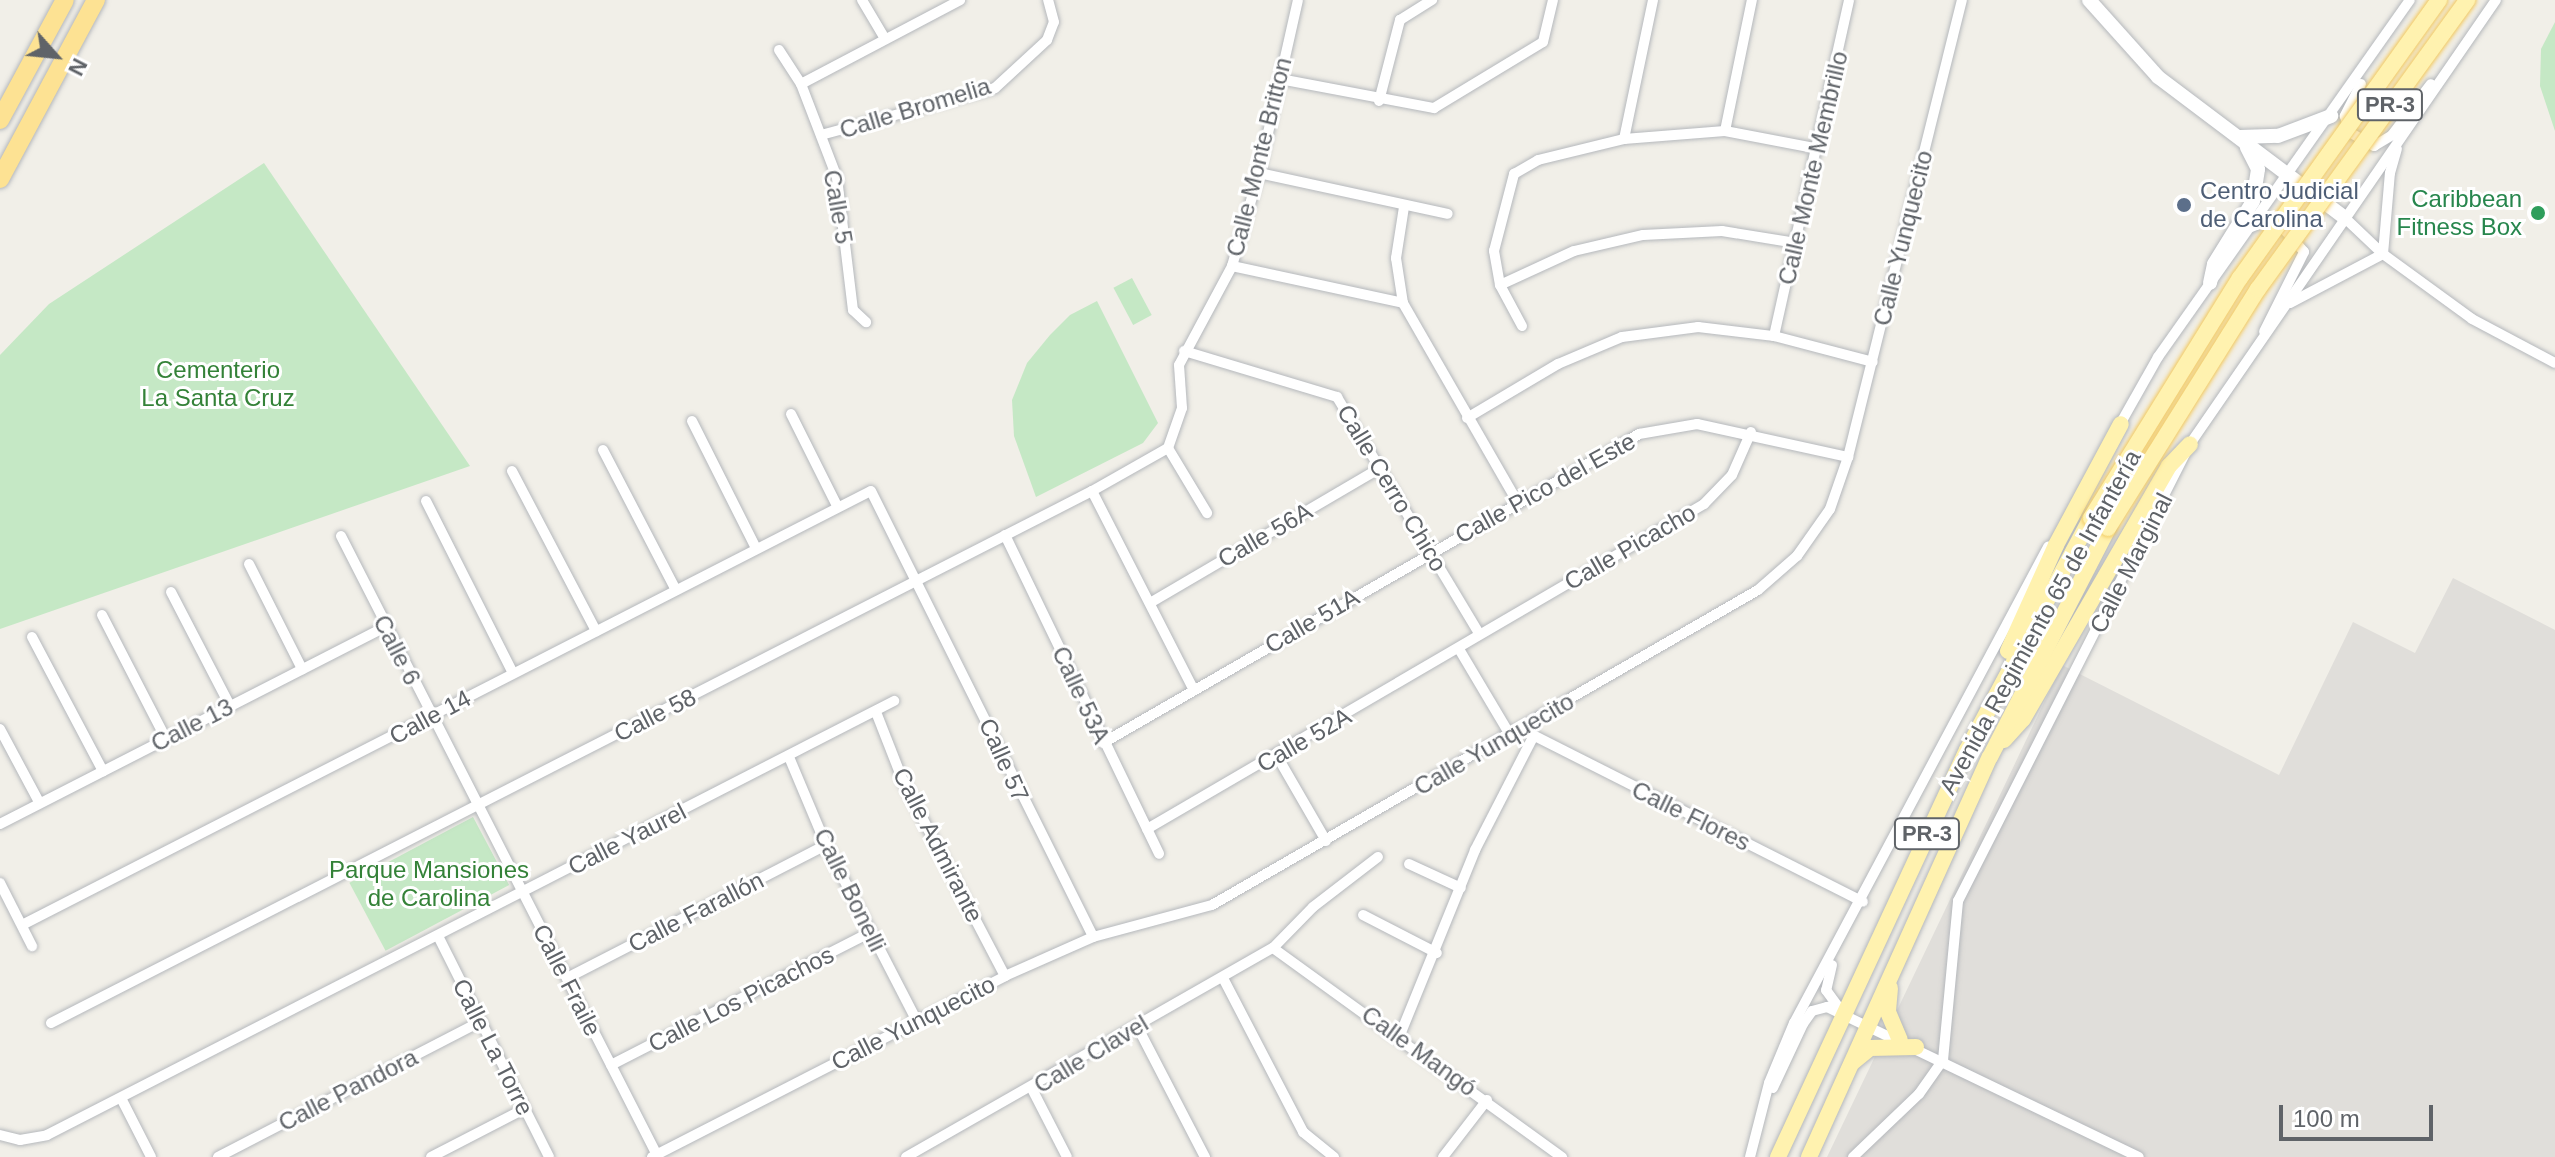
<!DOCTYPE html>
<meta charset="utf-8">
<style>
body{margin:0}
#map{position:relative;width:2555px;height:1157px;overflow:hidden;background:#f1efe8;font-family:Helvetica,sans-serif}
div>[style]{position:absolute}
[style*='--x']{left:calc(var(--x)*1px);top:calc(var(--y)*1px);width:calc(var(--w)*1px);rotate:calc(var(--a)*1deg)}
.industrial>*{inset:0;background:#e0deda}
.green>*{inset:0;background:#c5e8c5;transform-origin:0 0}
.roads{filter:drop-shadow(0 0 2px #b5b8bc) drop-shadow(0 0 2px #b5b8bc)}
.street>*{height:10px;margin:-5px;padding:0 5px;transform-origin:5px;border-radius:5px;background:#fff}
.secondary>*{height:14px;margin:-7px;padding:0 7px;transform-origin:7px;border-radius:7px;background:#fff}
.primary>*{height:16px;margin:-8px;padding:0 8px;transform-origin:8px;border-radius:8px;background:#fff2af}
.highway>*{height:18px;margin:-9px;padding:0 9px;transform-origin:9px;border-radius:9px;background:#fde293}
.bridges{filter:drop-shadow(0 0 2px #f2c960) drop-shadow(0 0 2px #f2c960)}
.primary-bridge>*{height:16px;margin:-8px;padding:0 8px;transform-origin:8px;border-radius:8px;background:#fff2af}
.dots>*{width:22px;height:22px;translate:-50% -50%;box-sizing:border-box;border:4px solid #fff;border-radius:50%}
span{translate:-50% -50%;white-space:nowrap;text-align:center;line-height:1.15;-webkit-text-stroke:6px #fff;paint-order:stroke}
.shield-label span{padding:2px 6px;background:#fff;border:2px solid;border-radius:6px;-webkit-text-stroke-width:0}
.shield-label{font-size:22px;color:#5f6368;font-weight:700}
.street-label{font-size:24px;color:#5f6368}
.service-label{font-size:24px;color:#4e5e75}
.left{translate:0 -50%;text-align:left}
.leisure-label{font-size:24px;color:#27864d}
.right{translate:-100% -50%;text-align:right}
.park-label{font-size:24px;color:#348238}
.north{position:absolute;left:16px;top:16px;width:80px;height:80px;-webkit-text-stroke:6px #fff;paint-order:stroke;rotate:117deg;font-size:22px;font-weight:700;line-height:32px;text-align:center;color:#5f6368}
.north::after{content:'';display:block;margin:auto;width:28px;height:36px;background:#5f6368;clip-path:polygon(50% 0,100% 100%,50% 72%,0 100%)}
.scale{position:absolute;left:2279px;top:1105px;width:154px;height:36px;box-sizing:border-box;border:4px solid #5f6368;border-top:0;padding-left:10px;font-size:24px;line-height:28px;white-space:nowrap;color:#5f6368;-webkit-text-stroke:6px #fff;paint-order:stroke}
</style>
<div id="map">
<div class="industrial">
<div style="clip-path:polygon(2453px 578px,2555px 630px,2555px 1157px,1827px 1157px,2062px 665px,2279px 775px,2353px 622px,2415px 653px)"></div>
</div>
<div class="green">
<div style="clip-path:polygon(2555px 22px,2555px 131px,2540px 86px,2541px 49px)"></div>
<div style="clip-path:polygon(264px 163px,470px 466px,0 629px,0 355px,49px 304px)"></div>
<div style="left:1132px;top:278px;width:42px;height:21px;rotate:62deg"></div>
<div style="clip-path:polygon(1097px 301px,1158px 423px,1143px 443px,1036px 497px,1014px 436px,1012px 400px,1027px 363px,1050px 335px,1070px 315px)"></div>
<div style="left:473px;top:817px;width:77px;height:140px;rotate:62deg"></div>
</div>
<div class="roads">
<div class="street">
<div style="--x:862;--y:0;--w:43;--a:59.3"></div>
<div style="--x:779;--y:50;--w:40;--a:57.1"></div>
<div style="--x:801;--y:84;--w:101;--a:69"></div>
<div style="--x:837;--y:178;--w:133;--a:83.1"></div>
<div style="--x:853;--y:310;--w:18;--a:43"></div>
<div style="--x:1280;--y:79;--w:157;--a:10.7"></div>
<div style="--x:1434;--y:108;--w:127;--a:-31.2"></div>
<div style="--x:1543;--y:42;--w:43;--a:-76.6"></div>
<div style="--x:801;--y:84;--w:180;--a:-27.8"></div>
<div style="--x:2361;--y:84;--w:36;--a:117"></div>
<div style="--x:2345;--y:116;--w:16;--a:76"></div>
<div style="--x:2349;--y:132;--w:29;--a:29"></div>
<div style="--x:2374;--y:146;--w:21;--a:-31"></div>
<div style="--x:2392;--y:135;--w:64;--a:-52.6"></div>
<div style="--x:1379;--y:101;--w:84;--a:-75.5"></div>
<div style="--x:1400;--y:20;--w:38;--a:-32"></div>
<div style="--x:1725;--y:131;--w:134;--a:-78.4"></div>
<div style="--x:821;--y:135;--w:180;--a:-15.1"></div>
<div style="--x:995;--y:88;--w:71;--a:-42.7"></div>
<div style="--x:1047;--y:40;--w:19;--a:-69"></div>
<div style="--x:1054;--y:22;--w:23;--a:-105"></div>
<div style="--x:1624;--y:139;--w:142;--a:-78.2"></div>
<div style="--x:1259;--y:173;--w:193;--a:12.2"></div>
<div style="--x:1404;--y:207;--w:52;--a:98.9"></div>
<div style="--x:1396;--y:258;--w:46;--a:81.2"></div>
<div style="--x:1403;--y:303;--w:228;--a:60.1"></div>
<div style="--x:2345;--y:218;--w:52;--a:43.5"></div>
<div style="--x:2383;--y:254;--w:110;--a:36.1"></div>
<div style="--x:2472;--y:319;--w:94;--a:27.9"></div>
<div style="--x:2251;--y:227;--w:19;--a:-21"></div>
<div style="--x:2269;--y:220;--w:12;--a:24"></div>
<div style="--x:2280;--y:225;--w:36;--a:48"></div>
<div style="--x:2304;--y:252;--w:89;--a:116.6"></div>
<div style="--x:1232;--y:266;--w:175;--a:12.2"></div>
<div style="--x:1500;--y:285;--w:81;--a:-24.7"></div>
<div style="--x:1574;--y:251;--w:71;--a:-13.1"></div>
<div style="--x:1643;--y:235;--w:79;--a:-2.9"></div>
<div style="--x:1722;--y:231;--w:75;--a:9.2"></div>
<div style="--x:2290;--y:303;--w:105;--a:-27.8"></div>
<div style="--x:2383;--y:254;--w:81;--a:-85.1"></div>
<div style="--x:2390;--y:173;--w:25;--a:-74"></div>
<div style="--x:1522;--y:326;--w:47;--a:-118.2"></div>
<div style="--x:1500;--y:285;--w:35;--a:-100"></div>
<div style="--x:1494;--y:251;--w:80;--a:-75.4"></div>
<div style="--x:1514;--y:174;--w:28;--a:-30"></div>
<div style="--x:1538;--y:160;--w:89;--a:-13.7"></div>
<div style="--x:1624;--y:139;--w:101;--a:-4.5"></div>
<div style="--x:1725;--y:131;--w:96;--a:10.8"></div>
<div style="--x:1774;--y:336;--w:344;--a:-77.4"></div>
<div style="--x:1184;--y:351;--w:160;--a:16.7"></div>
<div style="--x:1337;--y:397;--w:275;--a:59"></div>
<div style="--x:791;--y:414;--w:103;--a:63.4"></div>
<div style="--x:1467;--y:418;--w:106;--a:-30.7"></div>
<div style="--x:1558;--y:364;--w:69;--a:-22.9"></div>
<div style="--x:1622;--y:337;--w:77;--a:-7.5"></div>
<div style="--x:1698;--y:327;--w:77;--a:6.8"></div>
<div style="--x:1774;--y:336;--w:102;--a:14.7"></div>
<div style="--x:692;--y:421;--w:142;--a:63.3"></div>
<div style="--x:2119;--y:426;--w:79;--a:-60.5"></div>
<div style="--x:2158;--y:357;--w:437;--a:-54.8"></div>
<div style="--x:1168;--y:448;--w:76;--a:59"></div>
<div style="--x:603;--y:450;--w:158;--a:62.5"></div>
<div style="--x:512;--y:471;--w:181;--a:62.3"></div>
<div style="--x:1092;--y:491;--w:224;--a:62.9"></div>
<div style="--x:426;--y:501;--w:193;--a:63.2"></div>
<div style="--x:1005;--y:535;--w:354;--a:64.2"></div>
<div style="--x:341;--y:536;--w:695;--a:62.96"></div>
<div style="--x:249;--y:564;--w:118;--a:63.2"></div>
<div style="--x:171;--y:592;--w:128;--a:62.6"></div>
<div style="--x:1150;--y:603;--w:267;--a:-30.4"></div>
<div style="--x:102;--y:615;--w:140;--a:62.7"></div>
<div style="--x:32;--y:637;--w:152;--a:62.1"></div>
<div style="--x:1459;--y:649;--w:100;--a:59.3"></div>
<div style="--x:876;--y:712;--w:74;--a:68.6"></div>
<div style="--x:903;--y:781;--w:220;--a:62.4"></div>
<div style="--x:0;--y:729;--w:83;--a:61.9"></div>
<div style="--x:1521;--y:729;--w:383;--a:26.8"></div>
<div style="--x:1103;--y:743;--w:619;--a:-29.96"></div>
<div style="--x:1639;--y:434;--w:59;--a:-9.8"></div>
<div style="--x:1697;--y:424;--w:155;--a:12.3"></div>
<div style="--x:1277;--y:756;--w:98;--a:60"></div>
<div style="--x:789;--y:757;--w:95;--a:67.2"></div>
<div style="--x:826;--y:845;--w:198;--a:62.7"></div>
<div style="--x:0;--y:824;--w:432;--a:-27.1"></div>
<div style="--x:1147;--y:829;--w:645;--a:-30.26"></div>
<div style="--x:1704;--y:504;--w:40;--a:-46"></div>
<div style="--x:1732;--y:475;--w:47;--a:-66.2"></div>
<div style="--x:1409;--y:864;--w:57;--a:24.8"></div>
<div style="--x:0;--y:883;--w:71;--a:63.1"></div>
<div style="--x:1363;--y:915;--w:83;--a:27.2"></div>
<div style="--x:22;--y:925;--w:953;--a:-27.08"></div>
<div style="--x:871;--y:491;--w:498;--a:63.5"></div>
<div style="--x:438;--y:936;--w:247;--a:63.3"></div>
<div style="--x:1273;--y:948;--w:357;--a:35.9"></div>
<div style="--x:1832;--y:965;--w:26;--a:103"></div>
<div style="--x:1826;--y:990;--w:26;--a:54"></div>
<div style="--x:567;--y:978;--w:291;--a:-27.2"></div>
<div style="--x:1223;--y:978;--w:174;--a:62.5"></div>
<div style="--x:1303;--y:1132;--w:40;--a:39"></div>
<div style="--x:51;--y:1023;--w:1169;--a:-27.07"></div>
<div style="--x:1092;--y:491;--w:87;--a:-29.5"></div>
<div style="--x:1168;--y:448;--w:42;--a:-70.7"></div>
<div style="--x:1182;--y:408;--w:43;--a:-94"></div>
<div style="--x:1179;--y:365;--w:112;--a:-61.8"></div>
<div style="--x:1232;--y:266;--w:97;--a:-73.8"></div>
<div style="--x:1259;--y:173;--w:177;--a:-77.3"></div>
<div style="--x:1137;--y:1026;--w:148;--a:62.6"></div>
<div style="--x:1400;--y:1035;--w:200;--a:-67.9"></div>
<div style="--x:1475;--y:850;--w:127;--a:-62.8"></div>
<div style="--x:611;--y:1065;--w:292;--a:-27.1"></div>
<div style="--x:1773;--y:1088;--w:71;--a:-64.9"></div>
<div style="--x:1803;--y:1024;--w:16;--a:-55"></div>
<div style="--x:1812;--y:1011;--w:16;--a:-15"></div>
<div style="--x:1827;--y:1007;--w:346;--a:25.7"></div>
<div style="--x:1032;--y:1089;--w:76;--a:62.8"></div>
<div style="--x:121;--y:1098;--w:66;--a:63"></div>
<div style="--x:0;--y:1135;--w:21;--a:14"></div>
<div style="--x:20;--y:1140;--w:27;--a:-10"></div>
<div style="--x:47;--y:1135;--w:952;--a:-27.13"></div>
<div style="--x:218;--y:1157;--w:292;--a:-27.3"></div>
<div style="--x:431;--y:1157;--w:105;--a:-27.3"></div>
<div style="--x:652;--y:1157;--w:397;--a:-27.1"></div>
<div style="--x:1005;--y:976;--w:96;--a:-23.9"></div>
<div style="--x:1093;--y:937;--w:123;--a:-15.1"></div>
<div style="--x:1212;--y:905;--w:630;--a:-29.98"></div>
<div style="--x:1758;--y:590;--w:52;--a:-41.1"></div>
<div style="--x:1797;--y:556;--w:57;--a:-54.9"></div>
<div style="--x:1830;--y:509;--w:55;--a:-70.9"></div>
<div style="--x:1848;--y:457;--w:471;--a:-76"></div>
<div style="--x:906;--y:1157;--w:422;--a:-29.7"></div>
<div style="--x:1273;--y:948;--w:57;--a:-45.7"></div>
<div style="--x:1313;--y:907;--w:82;--a:-37.6"></div>
<div style="--x:1443;--y:1157;--w:72;--a:-52.3"></div>
<div style="--x:1750;--y:1157;--w:76;--a:-75.6"></div>
<div style="--x:1769;--y:1083;--w:65;--a:-67.4"></div>
<div style="--x:1794;--y:1023;--w:540;--a:-61.92"></div>
<div style="--x:1853;--y:1157;--w:91;--a:-43.7"></div>
<div style="--x:1919;--y:1094;--w:42;--a:-54.8"></div>
<div style="--x:1943;--y:1060;--w:160;--a:-84.6"></div>
<div style="--x:1958;--y:901;--w:513;--a:-63.08"></div>
<div style="--x:2190;--y:444;--w:539;--a:-55.43"></div>
</div>
<div class="secondary">
<div style="--x:2089;--y:0;--w:103;--a:48.1"></div>
<div style="--x:2158;--y:77;--w:234;--a:37"></div>
<div style="--x:2240;--y:137;--w:38;--a:-2"></div>
<div style="--x:2278;--y:136;--w:57;--a:-20.7"></div>
<div style="--x:2210;--y:283;--w:19;--a:-78"></div>
<div style="--x:2214;--y:264;--w:74;--a:-58.2"></div>
<div style="--x:2253;--y:201;--w:32;--a:-81"></div>
<div style="--x:2258;--y:169;--w:25;--a:-117"></div>
</div>
<div class="primary">
<div style="--x:2008;--y:651;--w:116;--a:-65.6"></div>
<div style="--x:2056;--y:545;--w:137;--a:-61.8"></div>
<div style="--x:2004;--y:740;--w:28;--a:-48"></div>
<div style="--x:2023;--y:719;--w:292;--a:-60"></div>
<div style="--x:2169;--y:466;--w:30;--a:-46"></div>
<div style="--x:1890;--y:988;--w:24;--a:95"></div>
<div style="--x:1888;--y:1012;--w:30;--a:67"></div>
<div style="--x:1853;--y:1062;--w:22;--a:-39"></div>
<div style="--x:1870;--y:1048;--w:46;--a:-1.2"></div>
<div style="--x:1778;--y:1157;--w:449;--a:-65.1"></div>
<div style="--x:1967;--y:750;--w:263;--a:-61.9"></div>
<div style="--x:1809;--y:1157;--w:439;--a:-65.7"></div>
<div style="--x:1990;--y:757;--w:258;--a:-62.7"></div>
</div>
<div class="highway">
<div style="--x:0;--y:120;--w:136;--a:-61.6"></div>
<div style="--x:0;--y:179;--w:203;--a:-61.8"></div>
</div>
</div>
<div class="bridges">
<div class="primary-bridge">
<div style="--x:2091;--y:518;--w:282;--a:-58.2"></div>
<div style="--x:2240;--y:278;--w:342;--a:-54.4"></div>
<div style="--x:2108;--y:528;--w:282;--a:-57.9"></div>
<div style="--x:2258;--y:289;--w:357;--a:-54.1"></div>
</div>
</div>
<div class="dots">
<div style="left:2184px;top:205px;background:#5c6f8a"></div>
<div style="left:2538px;top:213px;background:#2e9e5b"></div>
</div>
<div class="shield-label">
<span style="left:2390px;top:105px">PR-3</span>
<span style="left:1927px;top:834px">PR-3</span>
</div>
<div class="street-label">
<span style="left:915px;top:108px;rotate:-17deg">Calle Bromelia</span>
<span style="left:1259px;top:157px;rotate:-76deg">Calle Monte Britton</span>
<span style="left:1813px;top:168px;rotate:-77deg">Calle Monte Membrillo</span>
<span style="left:838px;top:207px;rotate:80deg">Calle 5</span>
<span style="left:1903px;top:238px;rotate:-76deg">Calle Yunquecito</span>
<span style="left:1392px;top:488px;rotate:59deg">Calle Cerro Chico</span>
<span style="left:1545px;top:488px;rotate:-29deg">Calle Pico del Este</span>
<span style="left:1265px;top:535px;rotate:-30deg">Calle 56A</span>
<span style="left:1630px;top:547px;rotate:-30deg">Calle Picacho</span>
<span style="left:2131px;top:563px;rotate:-63deg">Calle Marginal</span>
<span style="left:1312px;top:621px;rotate:-30deg">Calle 51A</span>
<span style="left:2040px;top:622px;rotate:-61deg">Avenida Regimiento 65 de Infantería</span>
<span style="left:397px;top:650px;rotate:63deg">Calle 6</span>
<span style="left:1081px;top:695px;rotate:65deg">Calle 53A</span>
<span style="left:655px;top:715px;rotate:-27deg">Calle 58</span>
<span style="left:430px;top:717px;rotate:-28deg">Calle 14</span>
<span style="left:192px;top:725px;rotate:-27deg">Calle 13</span>
<span style="left:1304px;top:740px;rotate:-30deg">Calle 52A</span>
<span style="left:1494px;top:744px;rotate:-30deg">Calle Yunquecito</span>
<span style="left:1004px;top:760px;rotate:66deg">Calle 57</span>
<span style="left:1691px;top:816px;rotate:26deg">Calle Flores</span>
<span style="left:627px;top:839px;rotate:-27deg">Calle Yaurel</span>
<span style="left:938px;top:845px;rotate:63deg">Calle Admirante</span>
<span style="left:850px;top:890px;rotate:64deg">Calle Bonelli</span>
<span style="left:696px;top:912px;rotate:-27deg">Calle Farallón</span>
<span style="left:567px;top:980px;rotate:63deg">Calle Fraile</span>
<span style="left:741px;top:999px;rotate:-27deg">Calle Los Picachos</span>
<span style="left:913px;top:1023px;rotate:-27deg">Calle Yunquecito</span>
<span style="left:493px;top:1047px;rotate:63deg">Calle La Torre</span>
<span style="left:1419px;top:1051px;rotate:36deg">Calle Mangó</span>
<span style="left:1091px;top:1054px;rotate:-31deg">Calle Clavel</span>
<span style="left:348px;top:1090px;rotate:-27deg">Calle Pandora</span>
</div>
<div class="service-label">
<span class="left" style="left:2200px;top:205px">Centro Judicial<br>de Carolina</span>
</div>
<div class="leisure-label">
<span class="right" style="left:2522px;top:213px">Caribbean<br>Fitness Box</span>
</div>
<div class="park-label">
<span style="left:218px;top:384px">Cementerio<br>La Santa Cruz</span>
<span style="left:429px;top:884px">Parque Mansiones<br>de Carolina</span>
</div>
<div class="north">N</div>
<div class="scale">100 m</div>
</div>
